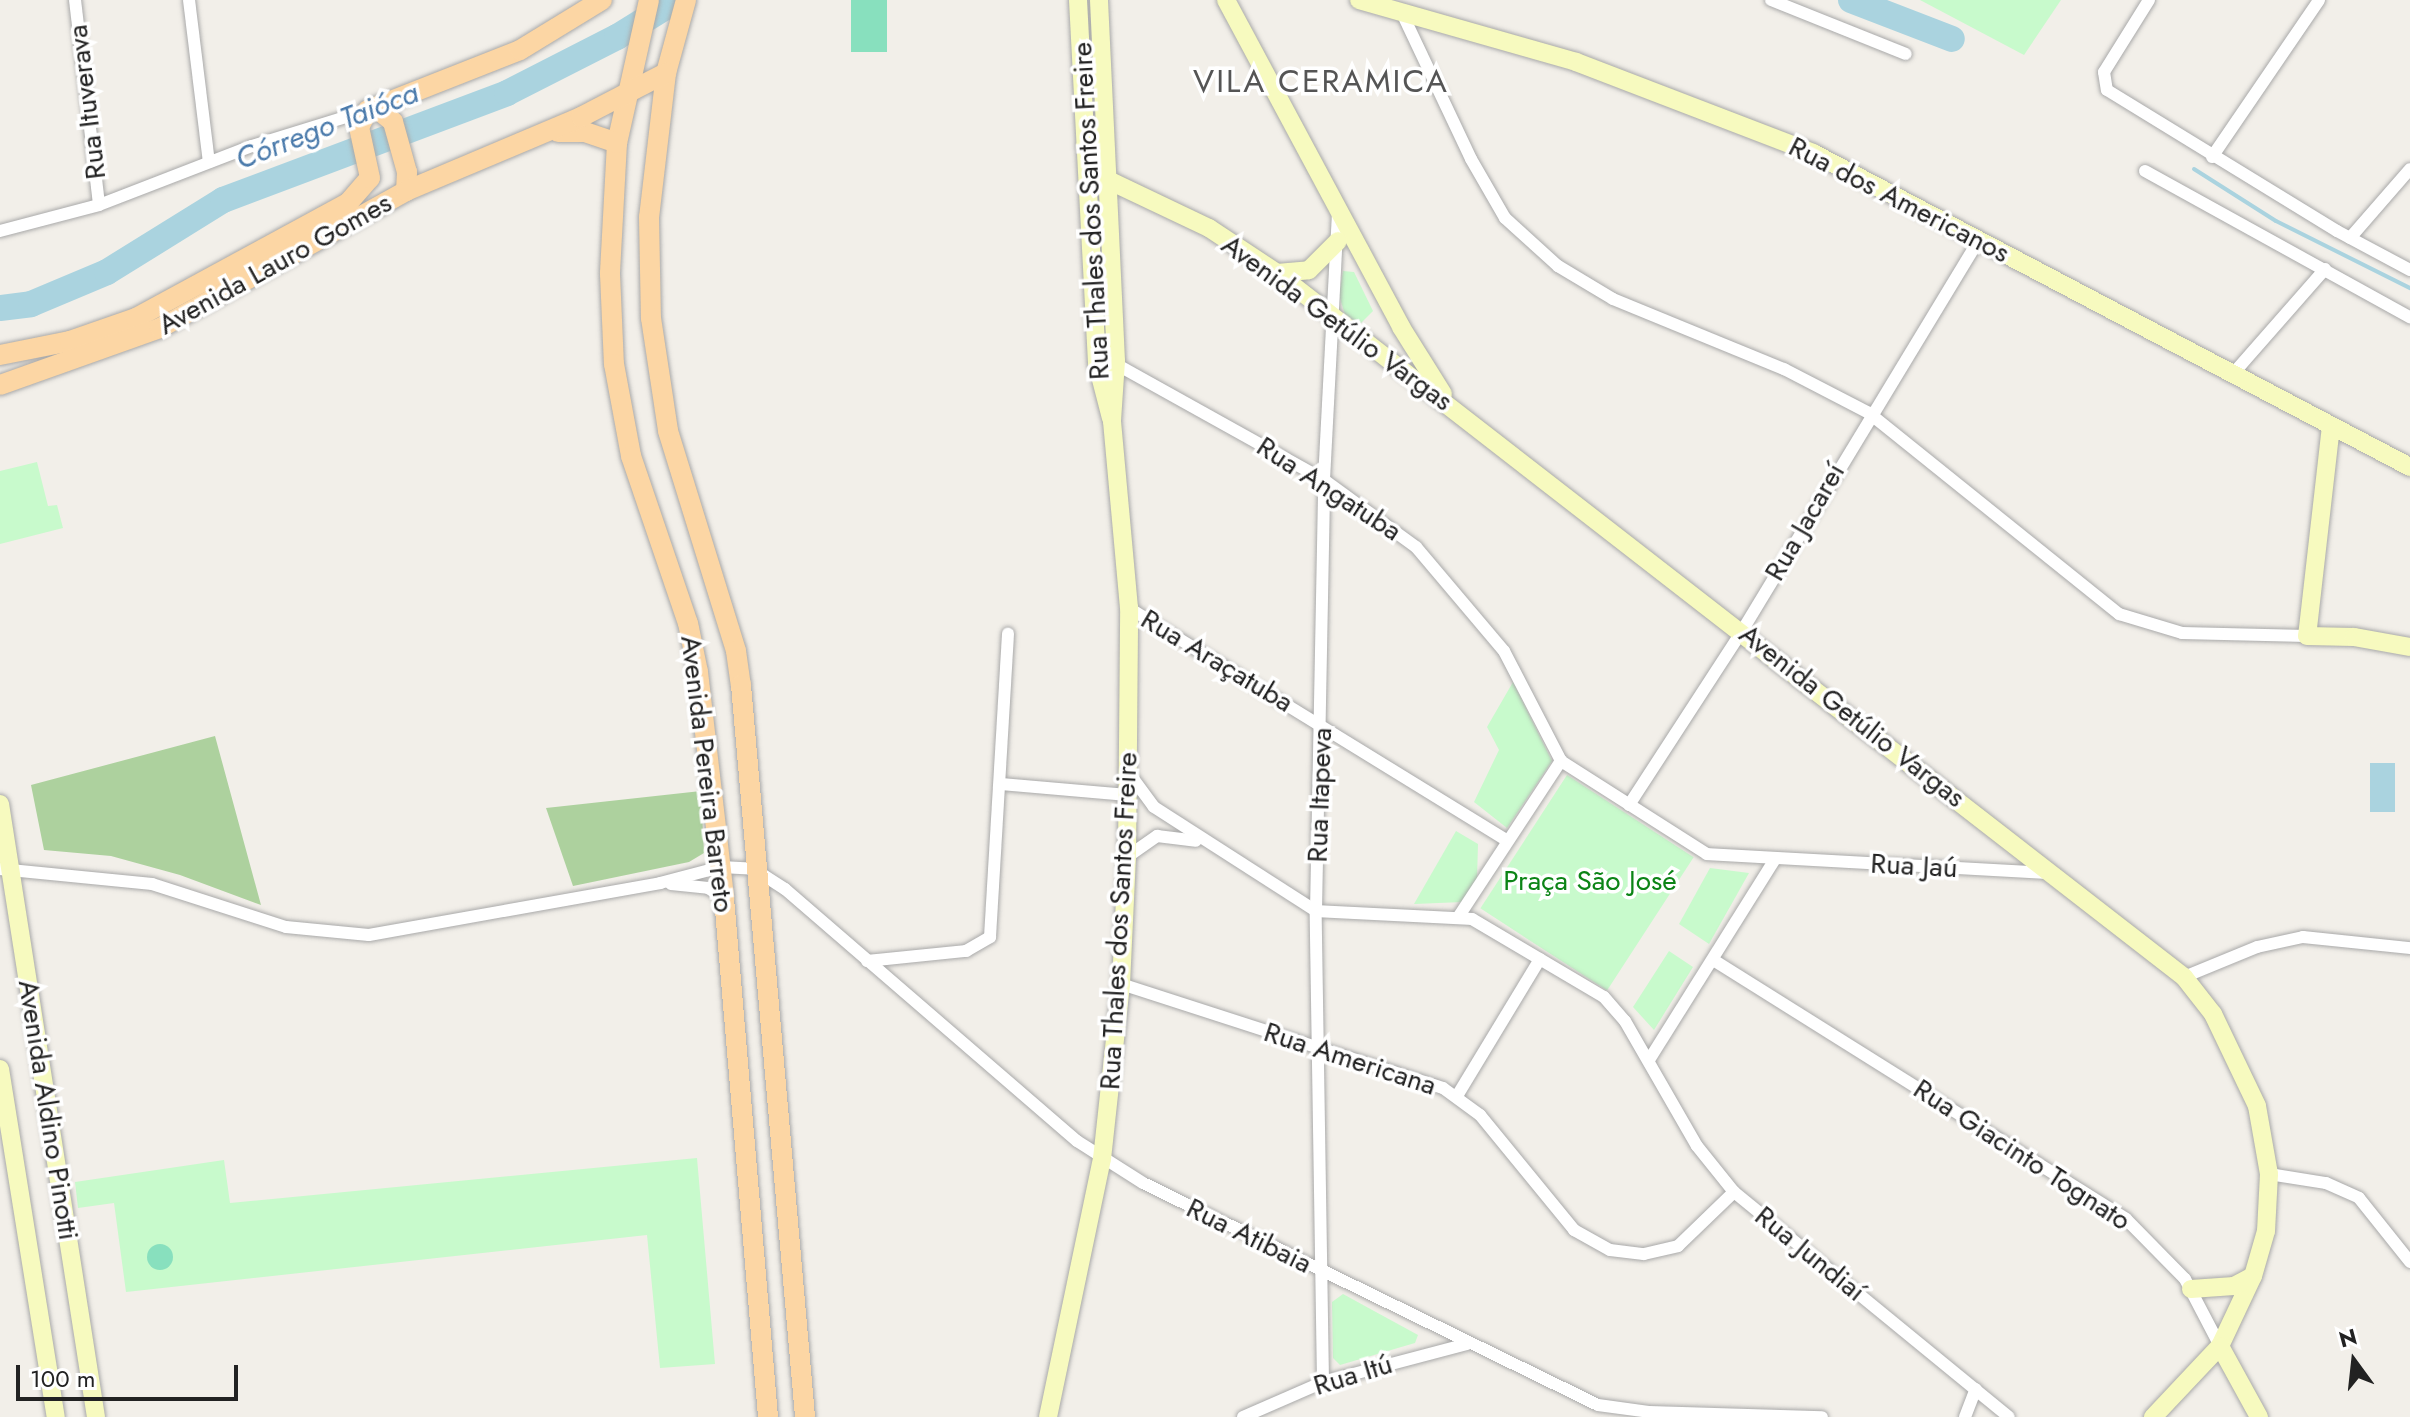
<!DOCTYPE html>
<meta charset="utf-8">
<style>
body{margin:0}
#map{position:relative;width:2410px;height:1417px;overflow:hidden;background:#f2efe9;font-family:Jost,sans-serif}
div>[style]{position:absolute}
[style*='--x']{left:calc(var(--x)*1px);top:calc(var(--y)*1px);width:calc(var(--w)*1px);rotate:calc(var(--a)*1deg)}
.forest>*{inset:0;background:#add19e}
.park>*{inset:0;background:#c8facc;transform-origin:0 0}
.pitch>*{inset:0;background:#88e0be;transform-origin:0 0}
.round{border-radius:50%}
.water>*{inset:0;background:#aad3df;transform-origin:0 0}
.stream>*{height:4px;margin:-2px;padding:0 2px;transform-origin:2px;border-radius:2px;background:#aad3df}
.river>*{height:26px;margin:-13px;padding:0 13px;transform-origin:13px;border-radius:13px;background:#aad3df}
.roads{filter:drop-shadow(0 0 2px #a9a9a9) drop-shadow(0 0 2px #a9a9a9)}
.street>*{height:12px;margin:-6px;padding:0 6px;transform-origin:6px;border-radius:6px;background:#fff}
.secondary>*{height:18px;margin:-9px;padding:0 9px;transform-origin:9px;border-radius:9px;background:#f7fabf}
.primary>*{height:20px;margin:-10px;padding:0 10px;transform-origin:10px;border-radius:10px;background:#fcd6a4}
span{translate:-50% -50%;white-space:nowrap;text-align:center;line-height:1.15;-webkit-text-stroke:7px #fff;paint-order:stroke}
.street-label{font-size:28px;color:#222}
.park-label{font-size:28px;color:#0c8416}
.water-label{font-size:30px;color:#4a7aab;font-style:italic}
.quarter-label{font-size:32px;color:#555;letter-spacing:2px}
.north{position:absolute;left:2314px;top:1321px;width:80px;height:80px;-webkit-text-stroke:6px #fff;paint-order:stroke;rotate:345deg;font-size:22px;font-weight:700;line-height:32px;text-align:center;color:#222}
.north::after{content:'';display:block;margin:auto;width:28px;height:36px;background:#222;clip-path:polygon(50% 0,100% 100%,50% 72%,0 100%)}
.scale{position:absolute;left:16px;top:1365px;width:222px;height:36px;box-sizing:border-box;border:4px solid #222;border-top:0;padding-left:10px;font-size:24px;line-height:28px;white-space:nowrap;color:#222;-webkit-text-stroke:6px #fff;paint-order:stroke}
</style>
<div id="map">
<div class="forest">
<div style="clip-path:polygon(215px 736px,261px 905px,180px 875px,111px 856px,44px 850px,31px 785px)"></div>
<div style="clip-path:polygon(701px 791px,704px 853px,689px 862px,573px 886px,546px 808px)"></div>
</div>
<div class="park">
<div style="clip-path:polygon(1920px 0,2061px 0,2024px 55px)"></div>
<div style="clip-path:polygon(1343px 271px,1354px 272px,1373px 311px,1360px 324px,1345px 315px,1339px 295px)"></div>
<div style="clip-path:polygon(37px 462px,48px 506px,57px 505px,63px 528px,0 544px,0 471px)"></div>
<div style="clip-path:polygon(1513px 682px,1552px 761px,1507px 828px,1474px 802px,1499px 750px,1487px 727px)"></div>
<div style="left:1567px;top:775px;width:151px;height:159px;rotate:33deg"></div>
<div style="clip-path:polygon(1456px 831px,1478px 844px,1477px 879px,1463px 902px,1414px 904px)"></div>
<div style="clip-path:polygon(1710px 868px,1749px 873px,1709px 944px,1679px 924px)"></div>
<div style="clip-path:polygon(1669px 951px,1693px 967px,1654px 1030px,1633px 1007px)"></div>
<div style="clip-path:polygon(697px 1158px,715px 1364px,660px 1368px,647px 1235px,126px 1292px,114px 1203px,78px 1208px,75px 1182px,224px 1160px,230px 1203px)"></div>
<div style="clip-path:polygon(1343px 1294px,1418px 1335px,1415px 1343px,1340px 1365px,1333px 1358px,1332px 1302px)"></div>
</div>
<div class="pitch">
<div style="left:851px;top:0;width:36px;height:52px"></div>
<div class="round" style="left:147px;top:1244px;width:26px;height:26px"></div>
</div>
<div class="water">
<div style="left:2370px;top:763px;width:25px;height:49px"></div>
</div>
<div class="stream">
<div style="--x:2194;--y:169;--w:97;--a:32.4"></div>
<div style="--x:2276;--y:221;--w:150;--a:26.6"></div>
</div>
<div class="river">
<div style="--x:1851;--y:0;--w:108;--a:21.1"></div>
<div style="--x:0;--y:308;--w:31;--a:-7"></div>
<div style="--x:31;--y:304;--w:82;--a:-22.8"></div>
<div style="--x:107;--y:272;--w:137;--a:-31.8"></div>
<div style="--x:223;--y:200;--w:303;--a:-20.6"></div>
<div style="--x:507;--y:93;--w:123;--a:-27"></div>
<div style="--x:617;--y:37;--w:70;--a:-31.7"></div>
</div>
<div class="roads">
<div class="street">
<div style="--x:75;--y:0;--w:206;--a:83.3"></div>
<div style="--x:189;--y:0;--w:163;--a:83"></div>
<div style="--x:1771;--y:0;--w:145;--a:21.8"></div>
<div style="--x:2149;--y:0;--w:85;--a:122"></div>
<div style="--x:2104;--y:72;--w:18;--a:81"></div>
<div style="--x:2107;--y:90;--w:270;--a:31.5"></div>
<div style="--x:2337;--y:231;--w:83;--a:28.1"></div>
<div style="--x:1402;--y:13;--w:161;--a:64.7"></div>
<div style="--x:1471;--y:159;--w:68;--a:60"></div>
<div style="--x:1505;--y:218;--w:72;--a:42.2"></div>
<div style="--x:1558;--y:266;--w:64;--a:31"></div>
<div style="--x:1613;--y:299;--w:185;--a:22.3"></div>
<div style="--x:1784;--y:369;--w:96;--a:27.4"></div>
<div style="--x:1869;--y:413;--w:321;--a:38.8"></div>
<div style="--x:2119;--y:614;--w:66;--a:16.8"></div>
<div style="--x:2182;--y:633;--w:125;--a:1.4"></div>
<div style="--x:2212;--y:157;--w:190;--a:-55.7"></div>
<div style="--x:2145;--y:171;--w:303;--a:28.9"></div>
<div style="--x:0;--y:231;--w:102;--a:-14.7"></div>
<div style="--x:99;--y:205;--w:164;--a:-21.1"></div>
<div style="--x:252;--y:146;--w:121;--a:-17.2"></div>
<div style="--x:2350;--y:238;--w:91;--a:-49"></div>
<div style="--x:1112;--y:362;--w:243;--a:29.1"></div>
<div style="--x:1324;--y:480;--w:114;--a:36.1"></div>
<div style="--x:1416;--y:547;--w:136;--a:49.8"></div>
<div style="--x:1504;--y:651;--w:124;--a:62.6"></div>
<div style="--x:2232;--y:375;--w:141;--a:-48.7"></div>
<div style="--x:1129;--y:608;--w:444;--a:31.6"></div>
<div style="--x:1561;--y:761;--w:173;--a:32.5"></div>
<div style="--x:1707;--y:854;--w:344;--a:3.2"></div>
<div style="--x:1129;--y:773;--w:42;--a:53.7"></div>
<div style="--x:1154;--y:807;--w:193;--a:32.7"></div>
<div style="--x:1316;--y:911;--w:156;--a:2.9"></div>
<div style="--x:1472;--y:919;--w:153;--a:30.6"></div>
<div style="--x:1604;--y:997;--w:32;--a:49"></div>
<div style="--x:1625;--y:1021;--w:144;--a:60.1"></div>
<div style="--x:1697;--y:1146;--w:59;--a:51.2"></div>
<div style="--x:1734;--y:1192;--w:355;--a:39.3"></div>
<div style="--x:1001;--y:784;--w:127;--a:5"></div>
<div style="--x:1629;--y:805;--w:207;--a:-57"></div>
<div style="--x:1742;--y:631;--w:458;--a:-58.8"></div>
<div style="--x:1127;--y:857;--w:37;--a:-35"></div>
<div style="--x:1157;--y:836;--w:39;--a:7"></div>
<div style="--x:0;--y:869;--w:153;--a:5.6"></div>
<div style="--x:152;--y:884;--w:141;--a:17.8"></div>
<div style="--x:286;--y:927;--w:83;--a:5.5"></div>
<div style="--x:369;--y:935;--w:296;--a:-10.1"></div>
<div style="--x:660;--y:883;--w:63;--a:-14.7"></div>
<div style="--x:721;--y:867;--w:33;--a:3"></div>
<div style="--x:754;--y:869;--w:37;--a:33"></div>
<div style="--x:785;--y:889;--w:386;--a:40.8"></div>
<div style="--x:1077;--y:1141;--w:78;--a:32.5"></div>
<div style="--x:1143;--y:1183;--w:506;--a:26.01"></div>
<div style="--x:1598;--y:1405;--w:51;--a:7.8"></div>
<div style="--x:1649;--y:1412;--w:173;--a:1.7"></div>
<div style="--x:671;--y:884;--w:37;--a:6"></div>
<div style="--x:708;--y:888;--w:19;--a:32"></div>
<div style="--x:1459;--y:916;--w:186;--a:-56.7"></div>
<div style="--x:867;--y:961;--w:100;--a:-5.8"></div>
<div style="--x:966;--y:951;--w:28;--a:-30"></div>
<div style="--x:990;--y:937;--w:304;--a:-86.6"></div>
<div style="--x:1715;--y:961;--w:485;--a:32.1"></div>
<div style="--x:2126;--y:1219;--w:84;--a:45.5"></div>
<div style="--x:2185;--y:1279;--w:76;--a:62.4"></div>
<div style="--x:2184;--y:977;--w:79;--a:-22.3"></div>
<div style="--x:2257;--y:947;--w:47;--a:-12.3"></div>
<div style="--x:2303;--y:937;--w:108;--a:5.9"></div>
<div style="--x:1121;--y:984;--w:338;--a:17.9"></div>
<div style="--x:1443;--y:1088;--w:46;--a:36.1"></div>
<div style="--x:1480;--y:1115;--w:149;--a:50.7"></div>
<div style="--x:1574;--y:1230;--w:41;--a:29.1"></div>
<div style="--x:1610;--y:1250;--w:34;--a:7"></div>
<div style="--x:1644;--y:1254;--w:35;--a:-13"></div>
<div style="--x:1678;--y:1246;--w:78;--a:-44"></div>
<div style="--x:1649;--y:1060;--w:237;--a:-57.9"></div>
<div style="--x:1457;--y:1096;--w:160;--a:-58.8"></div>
<div style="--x:2269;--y:1174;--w:58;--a:9"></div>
<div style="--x:2326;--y:1183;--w:36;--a:24"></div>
<div style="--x:2359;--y:1198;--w:82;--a:51.4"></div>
<div style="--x:1323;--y:1382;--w:471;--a:-90.9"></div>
<div style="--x:1316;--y:911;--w:431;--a:-88.9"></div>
<div style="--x:1324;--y:480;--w:266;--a:-87"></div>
<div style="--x:1243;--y:1417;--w:87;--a:-23.6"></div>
<div style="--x:1323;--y:1382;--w:149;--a:-14.8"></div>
<div style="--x:1965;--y:1417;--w:30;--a:-69"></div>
</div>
<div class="secondary">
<div style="--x:1078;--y:0;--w:364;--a:87"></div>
<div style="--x:1097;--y:364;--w:56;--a:75.5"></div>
<div style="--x:1226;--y:0;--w:371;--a:61.8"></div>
<div style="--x:1401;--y:327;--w:79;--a:57.9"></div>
<div style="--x:1359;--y:0;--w:226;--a:15.9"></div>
<div style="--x:1576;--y:62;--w:254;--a:21"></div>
<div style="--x:1813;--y:153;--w:675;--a:27.74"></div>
<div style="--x:1085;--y:146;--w:41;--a:55.9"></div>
<div style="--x:1108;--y:180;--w:112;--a:25.4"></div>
<div style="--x:1209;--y:228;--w:82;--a:33.5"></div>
<div style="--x:1277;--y:273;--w:1148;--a:37.82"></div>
<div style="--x:2184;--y:977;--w:47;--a:51.9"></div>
<div style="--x:2213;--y:1014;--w:102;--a:64.4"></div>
<div style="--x:2257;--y:1106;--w:69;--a:80"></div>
<div style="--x:2269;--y:1174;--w:57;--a:93"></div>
<div style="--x:2266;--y:1231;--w:47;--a:106.1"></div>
<div style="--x:2253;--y:1276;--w:77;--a:115.2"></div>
<div style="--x:2220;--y:1346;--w:98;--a:133.3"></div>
<div style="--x:1277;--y:273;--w:32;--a:-5"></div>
<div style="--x:1309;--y:270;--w:41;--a:-45"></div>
<div style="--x:2331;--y:426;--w:211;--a:96.5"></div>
<div style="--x:2307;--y:636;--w:47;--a:1.2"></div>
<div style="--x:2354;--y:637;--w:57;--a:10.1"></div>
<div style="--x:0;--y:804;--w:620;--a:81.1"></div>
<div style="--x:0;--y:1069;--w:352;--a:80.9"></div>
<div style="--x:2191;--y:1289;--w:43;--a:-4"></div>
<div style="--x:2234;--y:1286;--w:21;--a:-28"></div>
<div style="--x:2220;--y:1346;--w:81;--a:61.2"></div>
<div style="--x:1048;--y:1417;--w:264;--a:-78.2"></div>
<div style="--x:1102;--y:1159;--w:176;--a:-83.8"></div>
<div style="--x:1121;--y:984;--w:127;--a:-87.3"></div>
<div style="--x:1127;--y:857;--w:249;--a:-89.5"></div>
<div style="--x:1129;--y:608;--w:188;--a:-95.2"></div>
<div style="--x:1112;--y:421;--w:60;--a:-86.2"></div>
<div style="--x:1116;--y:361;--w:361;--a:-92.7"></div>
</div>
<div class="primary">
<div style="--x:649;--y:0;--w:147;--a:102.6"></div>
<div style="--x:617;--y:143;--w:131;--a:93.1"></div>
<div style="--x:610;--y:274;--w:90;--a:87.5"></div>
<div style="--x:614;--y:364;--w:94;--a:79.5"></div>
<div style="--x:631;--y:456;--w:176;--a:71.2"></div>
<div style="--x:688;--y:623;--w:50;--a:78.5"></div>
<div style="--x:698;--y:672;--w:227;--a:83.4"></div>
<div style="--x:724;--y:898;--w:521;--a:85.15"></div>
<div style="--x:686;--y:0;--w:76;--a:105.3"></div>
<div style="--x:666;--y:73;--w:145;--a:96.7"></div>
<div style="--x:649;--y:217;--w:101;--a:88.9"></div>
<div style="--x:651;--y:318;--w:114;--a:81.4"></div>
<div style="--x:668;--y:431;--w:230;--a:72.8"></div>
<div style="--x:736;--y:651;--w:34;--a:82"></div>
<div style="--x:741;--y:685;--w:735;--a:85"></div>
<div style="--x:376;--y:108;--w:22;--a:39"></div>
<div style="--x:393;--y:122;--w:52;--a:74.4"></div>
<div style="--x:407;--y:172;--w:19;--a:93"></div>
<div style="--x:558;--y:132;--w:27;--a:0"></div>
<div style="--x:585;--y:132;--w:34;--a:19"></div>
<div style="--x:0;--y:355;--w:71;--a:-11.3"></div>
<div style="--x:70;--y:341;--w:70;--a:-19.2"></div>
<div style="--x:136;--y:318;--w:241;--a:-28.5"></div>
<div style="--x:348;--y:203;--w:33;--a:-49"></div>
<div style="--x:370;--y:178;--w:52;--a:-102.2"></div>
<div style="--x:359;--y:127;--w:19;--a:-62"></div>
<div style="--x:368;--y:110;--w:163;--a:-21.5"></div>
<div style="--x:520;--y:50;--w:96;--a:-31.4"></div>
<div style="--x:0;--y:385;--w:170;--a:-19.6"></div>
<div style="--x:160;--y:328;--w:282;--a:-29.1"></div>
<div style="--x:406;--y:191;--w:190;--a:-22.9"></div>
<div style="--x:581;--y:117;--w:96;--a:-27.4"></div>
</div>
</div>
<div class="street-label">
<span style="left:87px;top:102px;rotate:-97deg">Rua Ituverava</span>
<span style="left:1899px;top:200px;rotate:27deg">Rua dos Americanos</span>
<span style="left:1091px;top:211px;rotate:-93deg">Rua Thales dos Santos Freire</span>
<span style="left:275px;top:264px;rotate:-29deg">Avenida Lauro Gomes</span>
<span style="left:1337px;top:323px;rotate:36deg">Avenida Getúlio Vargas</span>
<span style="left:1329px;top:489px;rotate:33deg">Rua Angatuba</span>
<span style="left:1805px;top:522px;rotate:-60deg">Rua Jacareí</span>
<span style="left:1217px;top:661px;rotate:31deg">Rua Araçatuba</span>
<span style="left:1852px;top:716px;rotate:38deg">Avenida Getúlio Vargas</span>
<span style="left:707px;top:774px;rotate:83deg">Avenida Pereira Barreto</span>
<span style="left:1320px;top:795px;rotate:-88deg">Rua Itapeva</span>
<span style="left:1914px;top:866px;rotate:3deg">Rua Jaú</span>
<span style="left:1119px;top:921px;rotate:-87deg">Rua Thales dos Santos Freire</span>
<span style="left:1350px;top:1059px;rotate:18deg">Rua Americana</span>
<span style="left:48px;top:1110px;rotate:81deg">Avenida Aldino Pinotti</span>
<span style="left:2022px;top:1155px;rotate:33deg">Rua Giacinto Tognato</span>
<span style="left:1249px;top:1236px;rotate:26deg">Rua Atibaia</span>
<span style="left:1810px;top:1254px;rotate:39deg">Rua Jundiaí</span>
<span style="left:1353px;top:1375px;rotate:-17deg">Rua Itú</span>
</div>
<div class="park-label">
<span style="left:1590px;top:881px">Praça São José</span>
</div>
<div class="water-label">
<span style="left:327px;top:126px;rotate:-21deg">Córrego Taióca</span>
</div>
<div class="quarter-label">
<span style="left:1321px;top:81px">VILA CERAMICA</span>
</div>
<div class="north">N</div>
<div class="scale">100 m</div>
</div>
